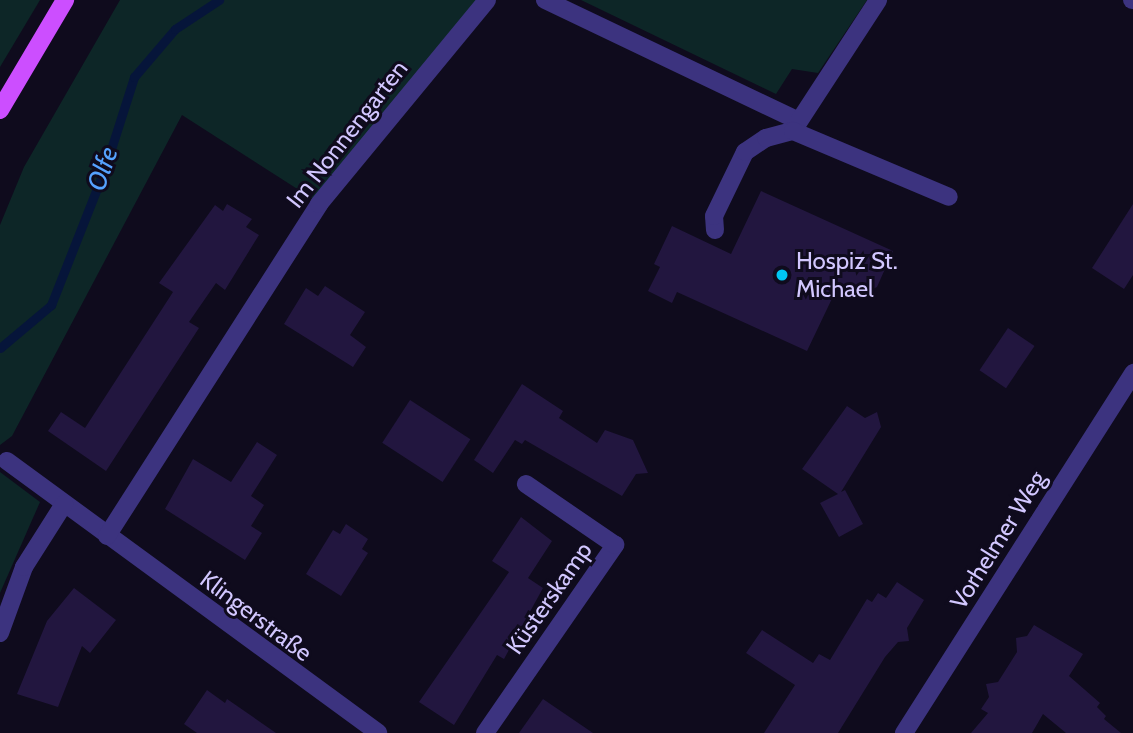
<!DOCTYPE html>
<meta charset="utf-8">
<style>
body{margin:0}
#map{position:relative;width:1133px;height:733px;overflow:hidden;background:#0f0b1d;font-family:Cabin,sans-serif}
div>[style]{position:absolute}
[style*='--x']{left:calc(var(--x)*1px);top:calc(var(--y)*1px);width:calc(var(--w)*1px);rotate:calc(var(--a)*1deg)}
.green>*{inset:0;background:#0d2627}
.stream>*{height:9px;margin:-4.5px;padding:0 4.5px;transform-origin:4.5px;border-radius:4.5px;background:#06153a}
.building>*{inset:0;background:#22163f;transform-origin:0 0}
.minor>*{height:18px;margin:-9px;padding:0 9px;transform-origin:9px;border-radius:9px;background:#3c337f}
.major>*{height:18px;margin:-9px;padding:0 9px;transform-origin:9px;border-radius:9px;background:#cc4eff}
.dots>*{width:19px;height:19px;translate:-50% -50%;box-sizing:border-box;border:4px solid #0f0b1d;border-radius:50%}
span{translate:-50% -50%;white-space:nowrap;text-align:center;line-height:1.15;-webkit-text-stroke:6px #0f0b1d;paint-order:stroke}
.street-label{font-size:24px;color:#d2c7ff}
.poi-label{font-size:24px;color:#d2c7ff}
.left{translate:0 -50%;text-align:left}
.water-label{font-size:26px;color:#55a2ff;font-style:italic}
</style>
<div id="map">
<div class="green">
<div style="clip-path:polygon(0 0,40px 0,0 67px)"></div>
<div style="clip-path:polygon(120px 0,477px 0,313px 199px,182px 115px,12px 436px,0 445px,0 225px,24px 167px)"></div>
<div style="clip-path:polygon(581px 0,867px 0,818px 73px,792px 69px,776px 94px)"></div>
<div style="clip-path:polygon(0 472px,40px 502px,0 593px)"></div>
</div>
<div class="stream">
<div style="--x:0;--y:348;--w:67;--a:-40.1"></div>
<div style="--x:51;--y:305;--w:147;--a:-68.5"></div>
<div style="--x:105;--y:168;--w:96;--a:-72.3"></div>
<div style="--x:134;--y:77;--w:63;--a:-49.5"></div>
<div style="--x:175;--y:29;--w:53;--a:-33.4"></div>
</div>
<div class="building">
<div style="clip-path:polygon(761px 191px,893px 251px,877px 287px,858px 296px,838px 286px,807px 351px,677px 292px,672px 303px,648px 291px,660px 267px,654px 264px,672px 226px,731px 254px)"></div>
<div style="clip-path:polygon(227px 204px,252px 219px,246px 227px,259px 235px,225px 290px,216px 283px,189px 322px,199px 328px,106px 471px,48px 431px,61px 412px,85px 428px,173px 292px,159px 283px,215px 205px,223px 211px)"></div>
<div style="clip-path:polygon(1133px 204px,1133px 275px,1124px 289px,1092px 268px)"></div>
<div style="clip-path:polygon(325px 286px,365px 312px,350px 335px,366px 347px,353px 367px,284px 324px,306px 288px,318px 296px)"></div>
<div style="left:1008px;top:328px;width:32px;height:51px;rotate:34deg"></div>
<div style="clip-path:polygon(522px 384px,563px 411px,559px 418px,597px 443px,605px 430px,633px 440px,648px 473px,636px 474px,622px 496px,525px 440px,522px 444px,515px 440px,493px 473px,474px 460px)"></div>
<div style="left:410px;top:400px;width:72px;height:51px;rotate:33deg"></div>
<div style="clip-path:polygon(847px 406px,865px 418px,877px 412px,881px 427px,841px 492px,845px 490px,863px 524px,839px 537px,820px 503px,838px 494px,802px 469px)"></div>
<div style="clip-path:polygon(257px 442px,277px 455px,251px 496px,264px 505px,251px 526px,262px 533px,245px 560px,165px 509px,193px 459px,231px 482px)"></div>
<div style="clip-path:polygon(521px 517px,552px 541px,528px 578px,543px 588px,504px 659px,497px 655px,454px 725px,419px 702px,509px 572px,492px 561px)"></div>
<div style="clip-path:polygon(346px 524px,368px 539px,362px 549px,368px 553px,341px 596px,306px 574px,333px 530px,340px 534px)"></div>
<div style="clip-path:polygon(897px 582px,924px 600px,907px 628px,909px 641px,898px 642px,885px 657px,838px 733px,764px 733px,795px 685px,746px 653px,762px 630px,813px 663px,819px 654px,830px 660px,867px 599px,872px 602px,878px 593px,886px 598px)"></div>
<div style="clip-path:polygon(74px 588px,116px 620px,90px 653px,82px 646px,58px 707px,17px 694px,47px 621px)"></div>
<div style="clip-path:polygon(1034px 625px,1083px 654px,1069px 676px,1100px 703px,1097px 707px,1106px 716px,1104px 719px,1121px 733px,1066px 733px,1043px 714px,1032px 733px,971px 733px,988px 713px,981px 709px,989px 697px,986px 684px,998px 682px,1017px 652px,1016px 638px,1027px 636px)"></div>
<div style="clip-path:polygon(207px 690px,225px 703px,227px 699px,276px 733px,197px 733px,184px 724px)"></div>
<div style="clip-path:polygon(543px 699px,593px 733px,519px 733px)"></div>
</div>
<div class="minor">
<div style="--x:545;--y:0;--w:281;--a:25.5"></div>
<div style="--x:1132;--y:0;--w:1;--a:0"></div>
<div style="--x:794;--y:129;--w:154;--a:-56.9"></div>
<div style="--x:715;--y:230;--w:14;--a:-94"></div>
<div style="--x:714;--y:216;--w:71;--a:-64.2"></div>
<div style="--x:745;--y:152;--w:25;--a:-34"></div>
<div style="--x:766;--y:138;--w:28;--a:-15"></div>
<div style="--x:793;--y:131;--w:169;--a:22.9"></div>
<div style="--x:7;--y:461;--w:460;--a:36.2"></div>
<div style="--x:107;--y:536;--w:394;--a:-57.4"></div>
<div style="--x:319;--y:204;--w:264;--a:-50.5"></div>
<div style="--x:0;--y:633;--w:70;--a:-70"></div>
<div style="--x:24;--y:567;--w:75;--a:-57.6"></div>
<div style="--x:485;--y:733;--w:229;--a:-55.3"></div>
<div style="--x:615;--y:545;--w:108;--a:-145.6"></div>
<div style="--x:904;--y:733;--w:427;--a:-57.5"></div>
</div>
<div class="major">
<div style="--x:0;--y:110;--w:128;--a:-59.4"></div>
</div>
<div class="dots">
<div style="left:782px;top:275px;background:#00c5f2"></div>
</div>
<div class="street-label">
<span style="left:347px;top:134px;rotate:-52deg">Im Nonnengarten</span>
<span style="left:998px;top:540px;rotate:-58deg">Vorhelmer Weg</span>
<span style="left:549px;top:598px;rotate:-55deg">Küsterskamp</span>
<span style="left:256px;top:616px;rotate:37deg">Klingerstraße</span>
</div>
<div class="poi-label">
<span class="left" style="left:796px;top:275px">Hospiz St.<br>Michael</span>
</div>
<div class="water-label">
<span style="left:103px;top:169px;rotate:-71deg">Olfe</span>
</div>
</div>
